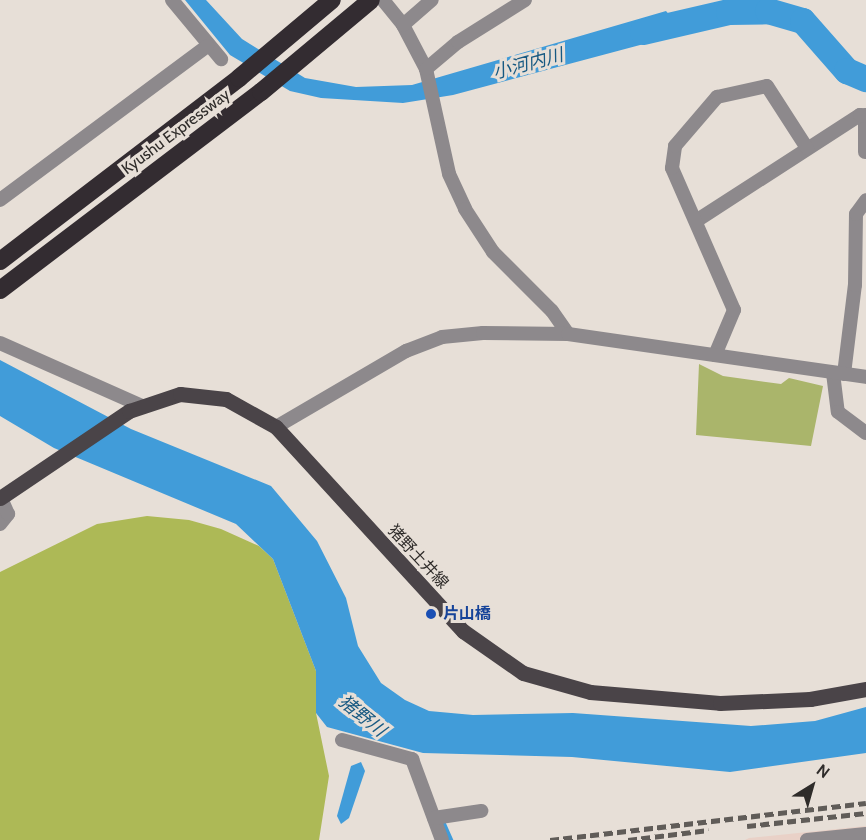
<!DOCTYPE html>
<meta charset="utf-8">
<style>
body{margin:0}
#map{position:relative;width:866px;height:840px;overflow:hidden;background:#e7dfd7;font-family:Cabin,"Noto Sans JP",sans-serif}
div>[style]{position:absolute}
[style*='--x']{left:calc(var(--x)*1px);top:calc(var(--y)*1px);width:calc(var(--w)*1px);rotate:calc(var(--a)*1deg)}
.commercial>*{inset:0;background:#e9d1c7}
.green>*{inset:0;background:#aab56b}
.forest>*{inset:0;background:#adb956}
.water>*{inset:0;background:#419cd9}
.stream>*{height:4.5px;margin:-2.25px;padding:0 2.25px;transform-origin:2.25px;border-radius:2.25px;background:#419cd9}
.river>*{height:26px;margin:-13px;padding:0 13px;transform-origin:13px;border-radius:13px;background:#419cd9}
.minor>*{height:14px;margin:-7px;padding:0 7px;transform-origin:7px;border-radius:7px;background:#8d898c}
.major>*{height:15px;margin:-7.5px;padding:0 7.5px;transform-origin:7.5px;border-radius:7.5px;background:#4a4448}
.highway>*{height:18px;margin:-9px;padding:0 9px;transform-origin:9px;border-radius:9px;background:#332c31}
.rail>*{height:4.5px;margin-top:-2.25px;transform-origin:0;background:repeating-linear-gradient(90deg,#605c58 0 9px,transparent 0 13.5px)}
.dots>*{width:16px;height:16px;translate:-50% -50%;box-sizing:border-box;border:3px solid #e7dfd7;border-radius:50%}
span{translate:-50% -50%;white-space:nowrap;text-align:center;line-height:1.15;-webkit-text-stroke:6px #e7dfd7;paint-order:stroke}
.street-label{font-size:16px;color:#2f2c2a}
.transit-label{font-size:16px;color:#164399;font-weight:700}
.left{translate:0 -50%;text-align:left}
.water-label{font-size:18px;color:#175982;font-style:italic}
.north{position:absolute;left:782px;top:756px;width:60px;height:60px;-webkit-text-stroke:4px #e7dfd7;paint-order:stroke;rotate:37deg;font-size:16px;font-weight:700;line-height:24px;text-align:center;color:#2f2c2a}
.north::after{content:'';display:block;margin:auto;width:21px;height:27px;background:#2f2c2a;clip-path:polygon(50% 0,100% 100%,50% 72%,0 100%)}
</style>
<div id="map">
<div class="commercial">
<div style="clip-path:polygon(866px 826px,866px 840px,745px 840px,749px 838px)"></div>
</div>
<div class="green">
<div style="clip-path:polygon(699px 364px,723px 376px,781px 384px,789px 378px,823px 386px,811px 446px,696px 435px)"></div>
</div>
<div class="forest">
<div style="clip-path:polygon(147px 516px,189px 520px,221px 529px,259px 546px,273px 559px,316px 671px,316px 713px,329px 776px,319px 840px,0 840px,0 572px,97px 524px)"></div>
</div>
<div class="water">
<div style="clip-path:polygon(185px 0,206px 0,242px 39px,305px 78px,356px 87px,412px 85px,666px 11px,685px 33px,453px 95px,403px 103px,321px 98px,290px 91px,230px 55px)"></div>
<div style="clip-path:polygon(0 360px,131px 429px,271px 486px,317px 541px,346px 598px,358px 646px,381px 683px,405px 700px,429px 711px,473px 715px,573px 713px,751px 726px,815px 721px,866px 707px,866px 753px,730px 772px,572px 757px,423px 753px,327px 727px,316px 713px,316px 671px,273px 559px,236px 524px,54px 448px,0 416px)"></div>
<div style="clip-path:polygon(361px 762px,365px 771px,349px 818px,341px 824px,337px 816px,351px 766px)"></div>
</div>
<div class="stream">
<div style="--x:441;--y:818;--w:24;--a:66"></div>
</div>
<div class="river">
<div style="--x:643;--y:32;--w:88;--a:-13.1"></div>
<div style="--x:729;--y:12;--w:39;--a:-1"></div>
<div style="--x:768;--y:11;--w:36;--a:16"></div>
<div style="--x:803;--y:21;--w:67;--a:48.7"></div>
<div style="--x:847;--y:71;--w:21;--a:23"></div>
</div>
<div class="minor">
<div style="--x:172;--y:0;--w:77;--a:50.3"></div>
<div style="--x:383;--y:0;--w:32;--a:51"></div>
<div style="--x:403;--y:25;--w:50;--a:62.4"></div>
<div style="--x:426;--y:69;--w:107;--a:77.6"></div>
<div style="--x:449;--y:174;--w:38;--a:65"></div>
<div style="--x:465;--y:209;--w:51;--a:56.9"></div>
<div style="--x:493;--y:252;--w:83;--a:45"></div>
<div style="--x:552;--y:311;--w:28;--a:55"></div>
<div style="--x:403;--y:25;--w:38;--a:-41"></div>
<div style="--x:426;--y:69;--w:42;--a:-40.2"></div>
<div style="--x:458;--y:42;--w:79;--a:-32.1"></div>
<div style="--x:865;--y:115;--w:37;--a:90"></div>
<div style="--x:0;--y:200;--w:258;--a:-36.6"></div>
<div style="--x:696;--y:221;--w:195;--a:-32.9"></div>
<div style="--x:860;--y:115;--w:6;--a:9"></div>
<div style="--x:0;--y:343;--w:155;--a:23.9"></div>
<div style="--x:715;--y:355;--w:49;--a:-67.1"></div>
<div style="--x:734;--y:310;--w:155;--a:-113.6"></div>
<div style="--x:672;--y:168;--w:22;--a:-82"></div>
<div style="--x:675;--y:146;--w:65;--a:-49.4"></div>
<div style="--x:717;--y:97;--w:51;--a:-12.4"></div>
<div style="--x:767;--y:86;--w:74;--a:57.2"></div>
<div style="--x:833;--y:373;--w:39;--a:83"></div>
<div style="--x:838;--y:412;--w:35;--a:37"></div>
<div style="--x:844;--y:374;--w:90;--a:-83"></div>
<div style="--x:855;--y:285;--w:71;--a:-89.2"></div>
<div style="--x:856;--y:214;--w:17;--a:-54"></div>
<div style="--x:276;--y:427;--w:151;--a:-30.3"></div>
<div style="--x:406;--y:351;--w:39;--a:-21"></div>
<div style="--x:442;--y:337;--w:41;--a:-5.6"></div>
<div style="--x:483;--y:333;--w:85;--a:0.7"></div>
<div style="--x:568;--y:334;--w:301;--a:8.2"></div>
<div style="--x:0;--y:524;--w:13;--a:-51"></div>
<div style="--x:8;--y:514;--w:17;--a:-114"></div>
<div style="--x:342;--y:740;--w:73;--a:15.2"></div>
<div style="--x:412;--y:759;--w:86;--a:69.7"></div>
<div style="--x:434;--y:818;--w:48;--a:-8.5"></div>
<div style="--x:807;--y:840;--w:59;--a:-5.8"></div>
</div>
<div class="major">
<div style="--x:0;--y:498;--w:156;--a:-34"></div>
<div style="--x:129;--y:411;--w:54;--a:-18.4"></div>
<div style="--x:180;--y:394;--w:46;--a:6.2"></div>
<div style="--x:226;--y:399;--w:57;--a:29.2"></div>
<div style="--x:276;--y:427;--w:277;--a:47.5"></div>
<div style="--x:463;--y:631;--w:73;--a:35"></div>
<div style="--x:523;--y:673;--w:70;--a:15.8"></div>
<div style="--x:590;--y:692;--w:130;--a:4.8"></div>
<div style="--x:720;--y:703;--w:90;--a:-2.5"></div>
<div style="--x:810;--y:699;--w:57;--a:-10.1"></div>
</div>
<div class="highway">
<div style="--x:0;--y:261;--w:301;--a:-37.4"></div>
<div style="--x:239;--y:78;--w:121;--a:-40"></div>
<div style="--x:0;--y:290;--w:328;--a:-37.2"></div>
<div style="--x:261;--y:92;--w:143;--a:-39.9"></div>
</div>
<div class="rail">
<div style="--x:747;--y:826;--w:120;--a:-6.2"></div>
<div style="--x:550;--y:840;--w:318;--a:-6.7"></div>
<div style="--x:628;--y:840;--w:81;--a:-7.1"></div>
</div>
<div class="dots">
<div style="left:431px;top:614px;background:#1a4fb4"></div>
</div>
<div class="street-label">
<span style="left:176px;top:132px;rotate:-37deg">Kyushu Expressway</span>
<span style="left:418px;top:557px;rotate:47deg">猪野土井線</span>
</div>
<div class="transit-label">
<span class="left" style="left:443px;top:614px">片山橋</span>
</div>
<div class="water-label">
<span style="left:528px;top:64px;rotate:-15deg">小河内川</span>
<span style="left:362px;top:716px;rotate:39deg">猪野川</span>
</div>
<div class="north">N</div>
</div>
